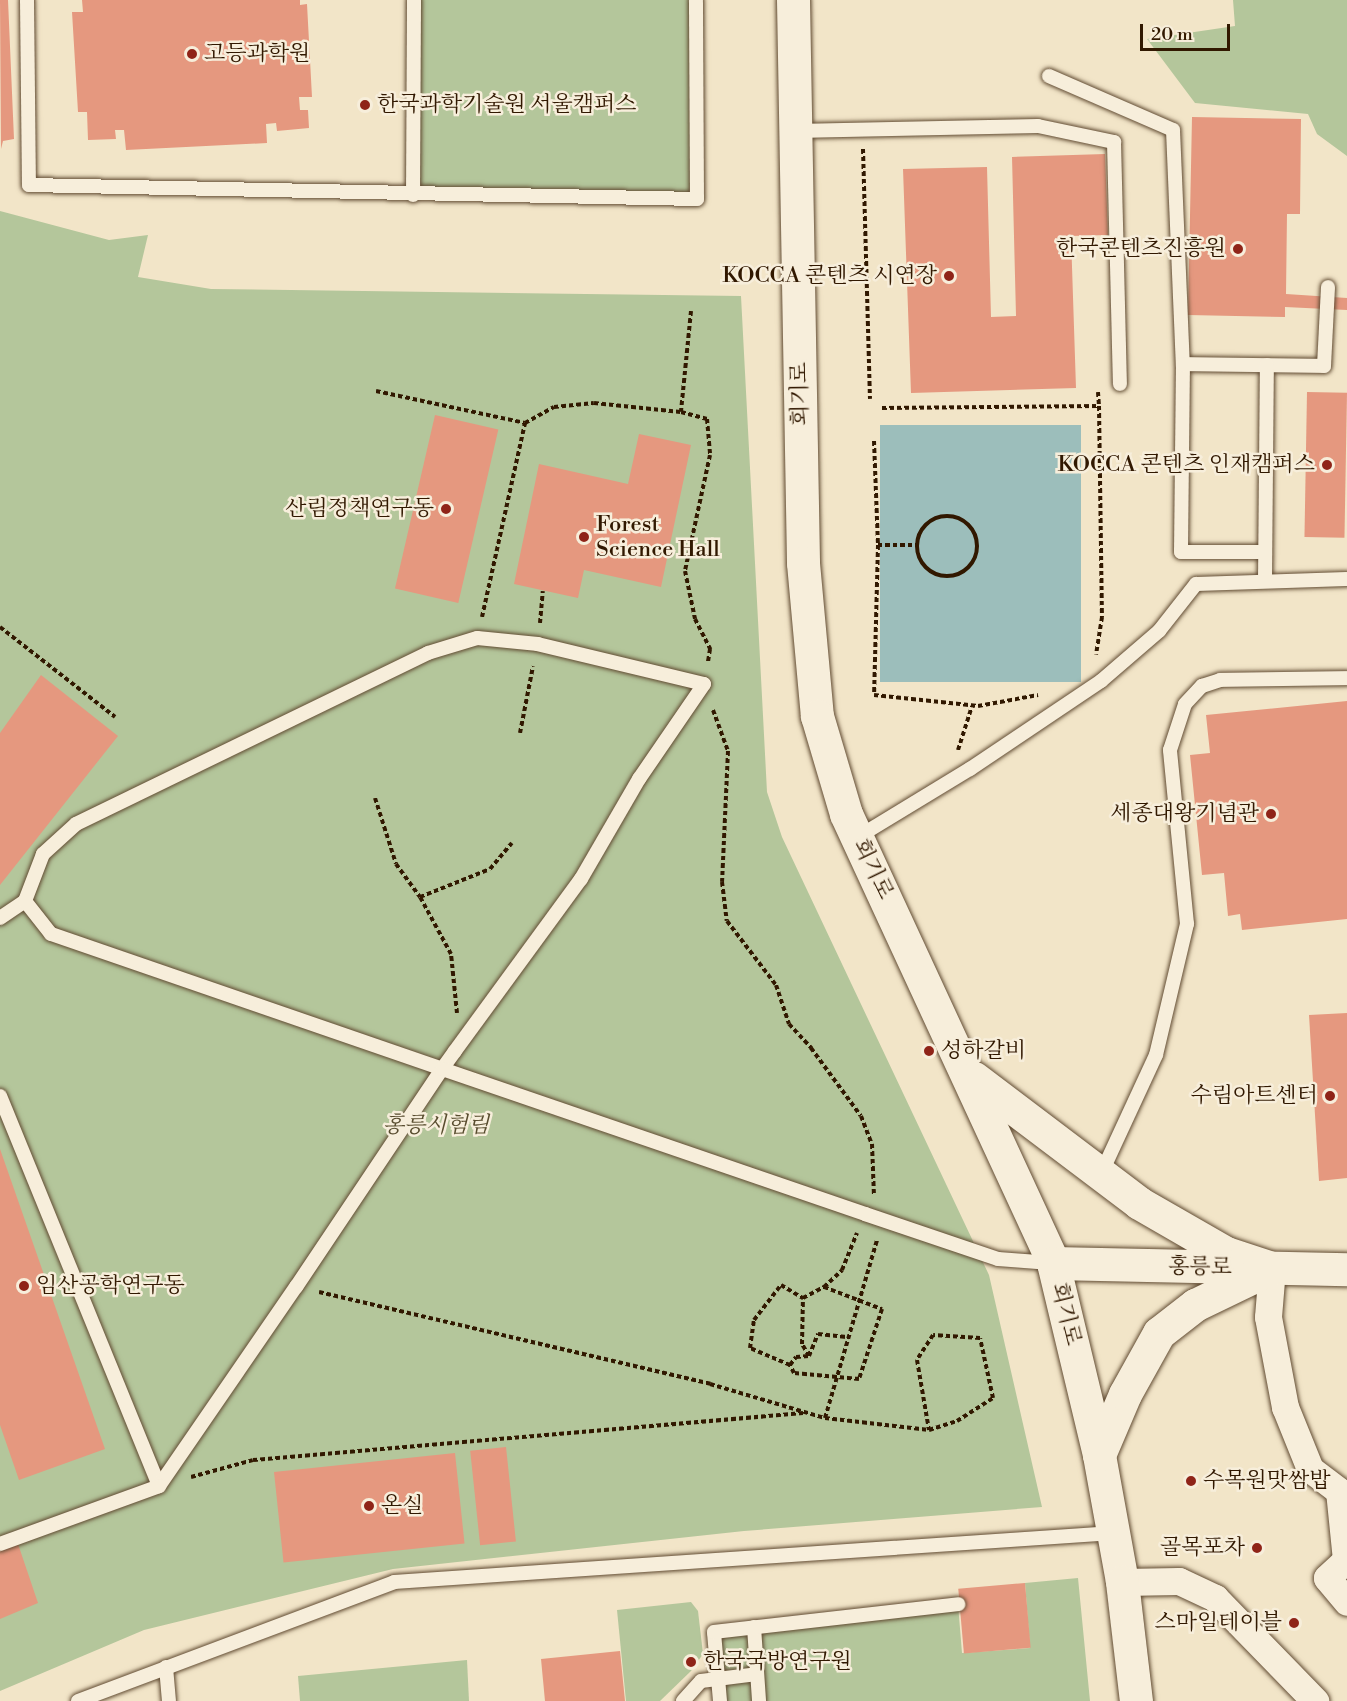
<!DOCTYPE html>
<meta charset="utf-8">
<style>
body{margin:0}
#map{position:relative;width:1347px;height:1701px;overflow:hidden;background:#f2e5c8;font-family:"Libre Bodoni","Noto Serif KR",serif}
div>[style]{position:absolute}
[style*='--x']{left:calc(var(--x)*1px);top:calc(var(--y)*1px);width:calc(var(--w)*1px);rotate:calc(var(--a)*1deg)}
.green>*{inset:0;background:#b4c69b;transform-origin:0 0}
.water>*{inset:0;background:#9cbebb;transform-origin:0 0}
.building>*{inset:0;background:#e5987f;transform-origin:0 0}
.path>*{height:4px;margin-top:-2px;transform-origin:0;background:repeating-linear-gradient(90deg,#311800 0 4.5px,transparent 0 7.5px)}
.path>.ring{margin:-2px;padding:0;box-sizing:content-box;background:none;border:4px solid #311800;border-radius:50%}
.roads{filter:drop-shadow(0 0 2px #614b32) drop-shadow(0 0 2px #614b32)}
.service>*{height:14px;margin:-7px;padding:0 7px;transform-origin:7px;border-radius:7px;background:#f7eedb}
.minor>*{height:27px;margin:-13.5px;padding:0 13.5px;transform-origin:13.5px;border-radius:13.5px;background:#f7eedb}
.secondary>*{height:33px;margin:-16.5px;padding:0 16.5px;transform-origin:16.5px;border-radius:16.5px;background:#f7eedb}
.dots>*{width:16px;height:16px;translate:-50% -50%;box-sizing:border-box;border:3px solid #f7eedb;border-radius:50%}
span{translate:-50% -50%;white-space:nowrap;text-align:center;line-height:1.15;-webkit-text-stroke:5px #f7eedb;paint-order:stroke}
.poi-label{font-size:22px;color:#311800}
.left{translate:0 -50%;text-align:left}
.right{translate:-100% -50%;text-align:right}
.street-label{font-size:22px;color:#311800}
.park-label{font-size:22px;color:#584c2e;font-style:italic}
.scale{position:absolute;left:1140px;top:24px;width:90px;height:27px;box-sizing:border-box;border:3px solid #311800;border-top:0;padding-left:8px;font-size:18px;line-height:21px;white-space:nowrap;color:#311800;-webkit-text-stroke:4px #f7eedb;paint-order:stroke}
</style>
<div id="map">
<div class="green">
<div style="left:413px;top:0;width:283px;height:195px"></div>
<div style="clip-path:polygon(1233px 0,1347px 0,1347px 156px,1317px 134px,1308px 114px,1195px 103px,1147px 39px,1235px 26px)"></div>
<div style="clip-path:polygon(0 211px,109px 240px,148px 235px,138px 277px,211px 289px,741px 296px,767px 792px,782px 837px,989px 1275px,1042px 1507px,744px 1531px,393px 1569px,144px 1630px,0 1691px)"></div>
<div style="clip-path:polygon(1078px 1578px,1090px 1701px,720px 1701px,714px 1632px,958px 1604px,962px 1653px,1030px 1648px,1025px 1583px)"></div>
<div style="clip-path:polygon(691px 1602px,698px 1611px,703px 1654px,691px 1671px,660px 1701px,626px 1701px,617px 1610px)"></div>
<div style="clip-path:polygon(467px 1660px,469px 1701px,300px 1701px,298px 1676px)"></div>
</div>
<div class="water">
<div style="left:1081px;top:425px;width:257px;height:201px;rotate:90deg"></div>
</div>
<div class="building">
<div style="clip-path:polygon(0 0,8px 0,14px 139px,3px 141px,1px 149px)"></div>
<div style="clip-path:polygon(82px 0,300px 0,300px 5px,307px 4px,312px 97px,299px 97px,300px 110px,308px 110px,309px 128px,277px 131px,276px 123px,266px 124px,267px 143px,126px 150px,124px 130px,115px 130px,116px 139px,88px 140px,87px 112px,78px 112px,72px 12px,83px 12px)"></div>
<div style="clip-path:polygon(1192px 117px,1301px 119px,1300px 214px,1287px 214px,1286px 294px,1347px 298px,1347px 310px,1285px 307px,1285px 317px,1188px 315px)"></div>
<div style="clip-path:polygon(1105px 154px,1108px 235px,1071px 236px,1076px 388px,911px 393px,903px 169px,987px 167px,991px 317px,1016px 316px,1012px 157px)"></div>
<div style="left:1307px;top:392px;width:40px;height:145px;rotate:1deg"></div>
<div style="left:435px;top:415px;width:65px;height:178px;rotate:13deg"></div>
<div style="clip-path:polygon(639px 434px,691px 445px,661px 587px,584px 570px,578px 598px,514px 584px,539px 464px,628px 484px)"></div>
<div style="clip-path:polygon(41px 675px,118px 736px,0 885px,0 733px)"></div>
<div style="clip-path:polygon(1347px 701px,1347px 919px,1242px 930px,1240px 914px,1228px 916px,1224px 873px,1202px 875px,1190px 755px,1210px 753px,1206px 715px)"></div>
<div style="clip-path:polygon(1347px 1013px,1347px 1178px,1319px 1181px,1309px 1015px)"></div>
<div style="clip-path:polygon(0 1149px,105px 1449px,19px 1480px,0 1425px)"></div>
<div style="left:506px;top:1447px;width:95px;height:36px;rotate:84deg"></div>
<div style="left:455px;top:1453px;width:91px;height:182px;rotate:84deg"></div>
<div style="clip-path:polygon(16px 1538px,38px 1603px,0 1619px,0 1544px)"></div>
<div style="left:1025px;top:1583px;width:65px;height:67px;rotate:85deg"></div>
<div style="clip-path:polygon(620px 1651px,625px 1701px,545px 1701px,541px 1659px)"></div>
</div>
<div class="path">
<div style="--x:863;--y:149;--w:250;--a:88.4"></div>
<div style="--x:691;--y:311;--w:101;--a:95.7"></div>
<div style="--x:681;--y:412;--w:27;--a:15"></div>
<div style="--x:707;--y:419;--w:36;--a:85"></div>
<div style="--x:710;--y:455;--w:119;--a:102.2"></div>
<div style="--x:685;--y:571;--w:49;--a:78.2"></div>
<div style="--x:695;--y:619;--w:34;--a:63"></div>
<div style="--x:710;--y:649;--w:13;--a:99"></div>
<div style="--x:376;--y:391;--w:152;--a:12.1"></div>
<div style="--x:1098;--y:392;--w:14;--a:86"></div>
<div style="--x:882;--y:408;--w:217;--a:-0.5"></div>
<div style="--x:1099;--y:406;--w:211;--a:89.2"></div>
<div style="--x:1102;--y:617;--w:38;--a:99"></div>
<div style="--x:874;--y:441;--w:104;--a:87.8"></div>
<div style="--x:878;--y:545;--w:150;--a:91.5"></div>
<div style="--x:874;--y:695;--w:105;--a:6"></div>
<div style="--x:978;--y:706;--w:61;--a:-10.4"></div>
<div class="ring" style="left:917px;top:516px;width:56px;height:56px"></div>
<div style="--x:878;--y:545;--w:39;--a:0"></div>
<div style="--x:482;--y:617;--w:199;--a:-77.5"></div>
<div style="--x:525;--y:423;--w:33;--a:-29"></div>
<div style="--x:554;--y:407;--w:40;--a:-5.7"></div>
<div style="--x:594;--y:403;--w:87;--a:5.9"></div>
<div style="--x:540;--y:623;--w:32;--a:-85"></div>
<div style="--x:0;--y:627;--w:146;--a:38"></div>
<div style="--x:713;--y:710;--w:44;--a:69.9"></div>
<div style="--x:728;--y:751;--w:131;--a:92.6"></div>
<div style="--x:722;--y:882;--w:39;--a:83"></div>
<div style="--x:727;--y:921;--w:81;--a:52.6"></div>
<div style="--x:776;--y:985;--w:41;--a:71.6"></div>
<div style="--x:789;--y:1024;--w:33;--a:47"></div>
<div style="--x:811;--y:1048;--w:84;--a:53.7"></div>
<div style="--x:861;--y:1116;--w:30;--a:69"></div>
<div style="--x:872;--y:1144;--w:52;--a:87.8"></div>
<div style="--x:520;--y:733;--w:68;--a:-79"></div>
<div style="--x:958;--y:750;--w:46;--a:-72.3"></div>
<div style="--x:375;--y:798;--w:69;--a:72.3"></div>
<div style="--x:396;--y:864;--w:41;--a:54"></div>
<div style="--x:457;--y:1013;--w:59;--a:-95.8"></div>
<div style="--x:451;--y:954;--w:65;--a:-118.5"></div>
<div style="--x:420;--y:897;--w:75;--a:-21.8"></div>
<div style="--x:490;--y:869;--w:34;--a:-50"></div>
<div style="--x:824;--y:1287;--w:25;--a:-43"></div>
<div style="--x:842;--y:1270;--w:40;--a:-68"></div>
<div style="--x:319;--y:1292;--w:402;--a:13.2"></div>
<div style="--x:710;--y:1384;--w:120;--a:16.5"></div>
<div style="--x:825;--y:1418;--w:105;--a:6.6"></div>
<div style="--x:929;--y:1430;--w:29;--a:-18"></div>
<div style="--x:957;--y:1421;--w:43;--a:-32.6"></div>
<div style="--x:993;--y:1398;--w:61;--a:-102.2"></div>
<div style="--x:980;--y:1338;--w:47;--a:-176.3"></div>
<div style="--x:933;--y:1335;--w:30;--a:123"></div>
<div style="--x:917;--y:1360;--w:71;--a:80.3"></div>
<div style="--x:809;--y:1356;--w:14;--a:-120"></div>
<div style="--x:802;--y:1344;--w:46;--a:-88.8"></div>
<div style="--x:803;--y:1298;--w:24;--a:-28"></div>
<div style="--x:824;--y:1287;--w:62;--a:20.8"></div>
<div style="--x:882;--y:1309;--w:74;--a:108.2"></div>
<div style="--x:859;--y:1379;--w:65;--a:-174.7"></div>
<div style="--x:794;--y:1373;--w:9;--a:-117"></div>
<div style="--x:790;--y:1365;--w:10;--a:-53"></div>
<div style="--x:796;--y:1357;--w:13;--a:-4"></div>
<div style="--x:809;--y:1356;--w:24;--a:-68"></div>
<div style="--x:818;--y:1334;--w:31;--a:6"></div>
<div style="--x:790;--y:1365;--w:43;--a:-157"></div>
<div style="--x:750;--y:1348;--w:28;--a:-82"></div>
<div style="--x:754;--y:1320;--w:44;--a:-52.4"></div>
<div style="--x:781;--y:1285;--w:26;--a:31"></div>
<div style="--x:825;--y:1418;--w:185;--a:-73.7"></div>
<div style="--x:191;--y:1477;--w:64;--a:-15.3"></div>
<div style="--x:253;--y:1460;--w:552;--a:-4.88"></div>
</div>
<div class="roads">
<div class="service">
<div style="--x:27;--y:0;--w:185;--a:89.4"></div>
<div style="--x:29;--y:185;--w:668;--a:1.2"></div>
<div style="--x:697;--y:199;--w:199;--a:-90.3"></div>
<div style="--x:1049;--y:76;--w:135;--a:23.5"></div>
<div style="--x:1173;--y:130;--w:234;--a:87.6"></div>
<div style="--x:795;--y:131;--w:243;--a:-1.2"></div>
<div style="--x:1038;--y:126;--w:78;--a:11.9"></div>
<div style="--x:1114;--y:142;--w:242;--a:88.6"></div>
<div style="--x:413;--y:195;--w:195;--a:-89.7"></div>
<div style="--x:1265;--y:552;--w:84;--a:180"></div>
<div style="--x:1181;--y:552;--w:188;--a:-89.4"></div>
<div style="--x:1183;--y:364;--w:141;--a:0.8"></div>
<div style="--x:1324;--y:366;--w:79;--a:-87.1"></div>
<div style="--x:1265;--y:581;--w:216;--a:-89.5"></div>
<div style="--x:858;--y:837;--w:131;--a:-31.3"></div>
<div style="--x:970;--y:769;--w:158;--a:-33.9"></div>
<div style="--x:1101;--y:681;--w:77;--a:-40.8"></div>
<div style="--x:1159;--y:631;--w:60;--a:-51.8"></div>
<div style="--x:1196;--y:584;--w:151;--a:-1.9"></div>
<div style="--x:0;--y:918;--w:30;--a:-34"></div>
<div style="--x:0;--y:1096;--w:421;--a:67.8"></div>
<div style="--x:159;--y:1486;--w:242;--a:-55.5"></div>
<div style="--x:296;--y:1287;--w:262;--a:-56.2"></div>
<div style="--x:442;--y:1069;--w:22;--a:-54"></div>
<div style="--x:455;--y:1051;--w:213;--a:-53.8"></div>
<div style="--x:581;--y:879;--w:116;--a:-59.9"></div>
<div style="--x:639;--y:779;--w:115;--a:-55.6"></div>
<div style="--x:704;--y:684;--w:171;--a:-166.5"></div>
<div style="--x:538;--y:644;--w:61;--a:-174.4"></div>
<div style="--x:477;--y:638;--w:51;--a:163"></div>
<div style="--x:428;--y:653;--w:391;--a:154.1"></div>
<div style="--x:76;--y:824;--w:45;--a:137.7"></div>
<div style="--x:43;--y:854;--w:50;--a:111"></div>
<div style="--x:25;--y:901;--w:42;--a:51.8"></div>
<div style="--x:51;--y:934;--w:414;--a:19"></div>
<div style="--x:442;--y:1069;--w:447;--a:18.9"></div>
<div style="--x:865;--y:1214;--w:140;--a:18.7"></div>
<div style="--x:998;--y:1259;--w:53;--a:4.3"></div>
<div style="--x:1101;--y:1174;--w:131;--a:-65.2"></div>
<div style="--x:1156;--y:1055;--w:135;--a:-76.7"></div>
<div style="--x:1187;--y:924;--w:175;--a:-95.6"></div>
<div style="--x:1170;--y:750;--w:48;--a:-71.9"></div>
<div style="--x:1185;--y:704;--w:25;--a:-47"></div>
<div style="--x:1202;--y:686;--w:19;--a:-18"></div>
<div style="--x:1220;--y:680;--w:127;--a:-0.9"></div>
<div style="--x:0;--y:1544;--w:169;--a:-20"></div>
<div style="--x:754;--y:1627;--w:74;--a:86.1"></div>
<div style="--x:166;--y:1667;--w:34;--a:85"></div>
<div style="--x:78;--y:1701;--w:338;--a:-20.6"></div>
<div style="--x:394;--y:1582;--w:721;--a:-3.9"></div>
<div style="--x:683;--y:1701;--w:27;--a:-48"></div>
<div style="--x:701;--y:1681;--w:56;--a:-7.1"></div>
<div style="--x:720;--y:1701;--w:69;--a:-95"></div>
<div style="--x:714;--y:1632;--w:246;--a:-6.5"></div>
</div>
<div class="minor">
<div style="--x:1272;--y:1268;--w:49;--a:94.7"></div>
<div style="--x:1268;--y:1317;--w:92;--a:79.3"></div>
<div style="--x:1285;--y:1407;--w:67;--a:68"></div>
<div style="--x:1310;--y:1469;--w:36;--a:37"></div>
<div style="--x:1339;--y:1491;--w:69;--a:84.2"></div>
<div style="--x:1346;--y:1560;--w:26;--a:137"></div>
<div style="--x:1327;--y:1578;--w:31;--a:50"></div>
<div style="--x:1122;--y:1582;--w:57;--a:-1"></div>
<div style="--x:1179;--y:1581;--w:40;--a:25"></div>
<div style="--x:1215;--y:1598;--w:144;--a:45.8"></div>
</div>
<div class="secondary">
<div style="--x:793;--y:0;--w:563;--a:88.98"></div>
<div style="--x:803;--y:563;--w:154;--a:84.8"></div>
<div style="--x:817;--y:716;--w:102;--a:73.5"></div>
<div style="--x:846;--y:814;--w:494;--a:65.2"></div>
<div style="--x:1053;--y:1263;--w:197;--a:76.5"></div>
<div style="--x:1099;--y:1455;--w:129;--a:79.7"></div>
<div style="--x:1122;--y:1582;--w:120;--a:83.3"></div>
<div style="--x:974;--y:1078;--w:207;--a:37.1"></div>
<div style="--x:1139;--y:1203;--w:100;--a:29.9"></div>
<div style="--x:1226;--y:1253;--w:48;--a:18.1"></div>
<div style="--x:1053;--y:1263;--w:294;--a:1.2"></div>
<div style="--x:1099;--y:1455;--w:66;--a:-66.9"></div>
<div style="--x:1125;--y:1394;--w:70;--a:-60.9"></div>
<div style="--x:1159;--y:1333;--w:46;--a:-37.9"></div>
<div style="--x:1195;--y:1305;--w:80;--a:-25.9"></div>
</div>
</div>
<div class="dots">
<div style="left:192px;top:54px;background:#8f2418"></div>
<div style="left:365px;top:105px;background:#8f2418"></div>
<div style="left:1238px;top:249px;background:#8f2418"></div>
<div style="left:949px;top:276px;background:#8f2418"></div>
<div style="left:1327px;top:465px;background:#8f2418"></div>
<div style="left:446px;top:509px;background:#8f2418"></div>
<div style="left:584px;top:537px;background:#8f2418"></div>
<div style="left:1271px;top:814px;background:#8f2418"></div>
<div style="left:929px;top:1051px;background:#8f2418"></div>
<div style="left:1330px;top:1096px;background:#8f2418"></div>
<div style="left:24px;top:1286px;background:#8f2418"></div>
<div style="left:1191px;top:1481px;background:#8f2418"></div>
<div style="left:369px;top:1506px;background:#8f2418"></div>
<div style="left:1257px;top:1548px;background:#8f2418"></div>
<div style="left:1294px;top:1623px;background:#8f2418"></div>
<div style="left:691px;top:1662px;background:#8f2418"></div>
</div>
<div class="poi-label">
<span class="left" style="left:204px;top:54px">고등과학원</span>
<span class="left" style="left:377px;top:105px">한국과학기술원 서울캠퍼스</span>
<span class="right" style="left:1226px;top:249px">한국콘텐츠진흥원</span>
<span class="right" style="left:937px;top:276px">KOCCA 콘텐츠 시연장</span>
<span class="right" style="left:1315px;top:465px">KOCCA 콘텐츠 인재캠퍼스</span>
<span class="right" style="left:434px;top:509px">산림정책연구동</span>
<span class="left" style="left:596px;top:537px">Forest<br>Science Hall</span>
<span class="right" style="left:1259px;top:814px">세종대왕기념관</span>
<span class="left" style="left:941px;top:1051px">성하갈비</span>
<span class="right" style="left:1318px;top:1096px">수림아트센터</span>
<span class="left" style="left:36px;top:1286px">임산공학연구동</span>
<span class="left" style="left:1203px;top:1481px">수목원맛쌈밥</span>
<span class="left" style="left:381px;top:1506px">온실</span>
<span class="right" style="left:1245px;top:1548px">골목포차</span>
<span class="right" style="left:1282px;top:1623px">스마일테이블</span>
<span class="left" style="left:703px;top:1662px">한국국방연구원</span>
</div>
<div class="street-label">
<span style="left:800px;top:394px;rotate:-91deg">회기로</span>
<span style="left:873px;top:869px;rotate:64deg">회기로</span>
<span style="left:1200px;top:1267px;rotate:1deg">홍릉로</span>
<span style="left:1066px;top:1314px;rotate:76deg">회기로</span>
</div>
<div class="park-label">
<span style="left:436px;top:1126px">홍릉시험림</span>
</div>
<div class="scale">20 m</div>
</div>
